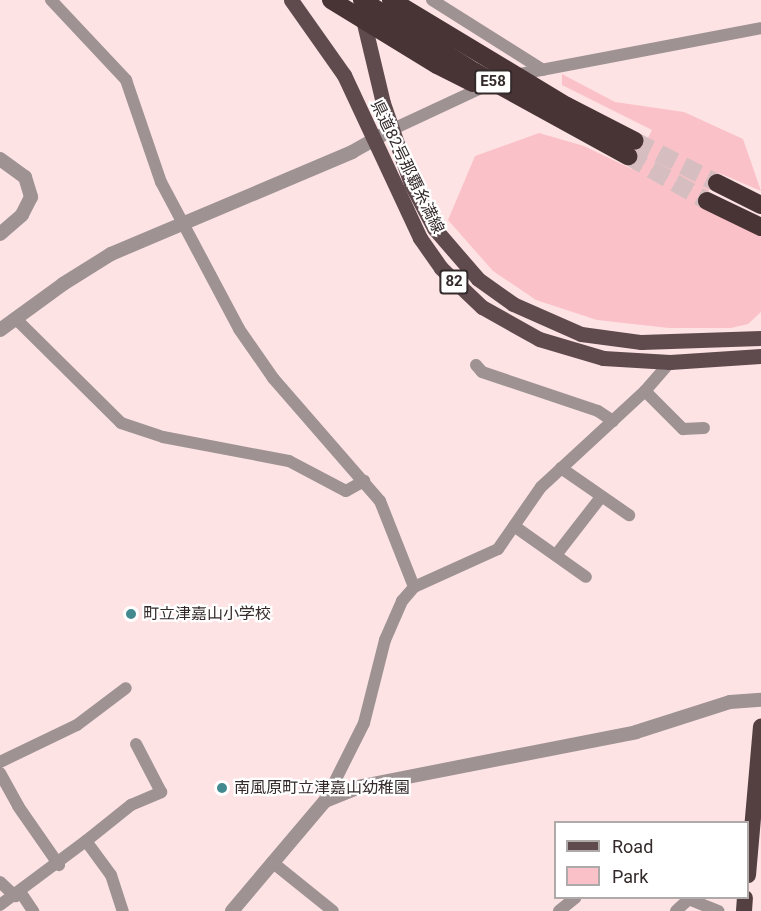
<!DOCTYPE html>
<meta charset="utf-8">
<style>
body{margin:0}
#map{position:relative;width:761px;height:911px;overflow:hidden;background:#fee3e5;font-family:Roboto,"Noto Sans JP",sans-serif}
div>[style]{position:absolute}
[style*='--x']{left:calc(var(--x)*1px);top:calc(var(--y)*1px);width:calc(var(--w)*1px);rotate:calc(var(--a)*1deg)}
.green>*{inset:0;background:#fac2c8}
.motorway-tunnel>*{height:18px;margin-top:-9px;transform-origin:0;background:repeating-linear-gradient(90deg,#d6bec0 0 18px,transparent 0 27px)}
.minor>*{height:12px;margin:-6px;padding:0 6px;transform-origin:6px;border-radius:6px;background:#9e9293}
.tertiary>*{height:14px;margin:-7px;padding:0 7px;transform-origin:7px;border-radius:7px;background:#9e9293}
.primary>*{height:15px;margin:-7.5px;padding:0 7.5px;transform-origin:7.5px;border-radius:7.5px;background:#5f4b4d}
.trunk>*{height:16px;margin:-8px;padding:0 8px;transform-origin:8px;border-radius:8px;background:#543f41}
.motorway>*{height:18px;margin:-9px;padding:0 9px;transform-origin:9px;border-radius:9px;background:#483335}
.motorway-bridge>*{height:18px;margin:-9px;padding:0 9px;transform-origin:9px;border-radius:9px;background:#483335}
.dots>*{width:16px;height:16px;translate:-50% -50%;box-sizing:border-box;border:3px solid #fff;border-radius:50%}
span{translate:-50% -50%;white-space:nowrap;text-align:center;line-height:1.15;-webkit-text-stroke:4.5px #fff;paint-order:stroke}
.shield-label span{padding:2px 4px;background:#fff;border:2px solid;border-radius:4px;-webkit-text-stroke-width:0}
.shield-label{font-size:15px;color:#342a2b;font-weight:700}
.street-label{font-size:16px;color:#342a2b}
.poi-label{font-size:16px;color:#342a2b}
.left{translate:0 -50%;text-align:left}
.legend{position:absolute;left:554px;top:821px;width:195px;height:78px;box-sizing:border-box;background:#fff;border:2px solid #aeaaaa;margin:0;padding:8px 10px;list-style:none;font-size:18px;color:#342a2b}
.legend li{display:flex;align-items:center;gap:12px;height:30px}
.legend b{width:30px;border:2px solid #aeaaaa}
</style>
<div id="map">
<div class="green">
<div style="clip-path:polygon(562px 74px,615px 102px,684px 112px,743px 139px,761px 191px,719px 173px,701px 204px,761px 236px,761px 312px,748px 324px,731px 328px,669px 328px,597px 320px,536px 300px,493px 271px,448px 220px,475px 156px,539px 133px,584px 146px,632px 169px,652px 130px,562px 85px)"></div>
</div>
<div class="motorway-tunnel">
<div style="--x:635;--y:141;--w:92;--a:27.1"></div>
<div style="--x:628;--y:156;--w:91;--a:29.7"></div>
</div>
<div class="minor">
<div style="--x:51;--y:0;--w:110;--a:46.8"></div>
<div style="--x:126;--y:80;--w:108;--a:71.1"></div>
<div style="--x:161;--y:182;--w:166;--a:62"></div>
<div style="--x:239;--y:329;--w:60;--a:55.2"></div>
<div style="--x:273;--y:378;--w:163;--a:49"></div>
<div style="--x:380;--y:501;--w:92;--a:68.4"></div>
<div style="--x:432;--y:0;--w:131;--a:32.2"></div>
<div style="--x:515;--y:75;--w:250;--a:-10.8"></div>
<div style="--x:391;--y:130;--w:118;--a:-25"></div>
<div style="--x:15;--y:318;--w:149;--a:44.7"></div>
<div style="--x:121;--y:423;--w:44;--a:18.4"></div>
<div style="--x:163;--y:437;--w:128;--a:10.8"></div>
<div style="--x:289;--y:461;--w:64;--a:27.8"></div>
<div style="--x:346;--y:491;--w:21;--a:-29"></div>
<div style="--x:476;--y:365;--w:9;--a:49"></div>
<div style="--x:482;--y:372;--w:122;--a:18.6"></div>
<div style="--x:598;--y:411;--w:18;--a:34"></div>
<div style="--x:645;--y:391;--w:54;--a:45"></div>
<div style="--x:683;--y:429;--w:21;--a:-3"></div>
<div style="--x:561;--y:468;--w:83;--a:34.7"></div>
<div style="--x:514;--y:526;--w:88;--a:35.3"></div>
<div style="--x:556;--y:555;--w:73;--a:-52.2"></div>
<div style="--x:0;--y:762;--w:85;--a:-25.7"></div>
<div style="--x:77;--y:725;--w:61;--a:-37.1"></div>
<div style="--x:0;--y:773;--w:38;--a:61"></div>
<div style="--x:18;--y:806;--w:72;--a:55.2"></div>
<div style="--x:325;--y:801;--w:87;--a:-63.4"></div>
<div style="--x:364;--y:723;--w:86;--a:-75.8"></div>
<div style="--x:385;--y:640;--w:43;--a:-66.4"></div>
<div style="--x:402;--y:601;--w:18;--a:-49"></div>
<div style="--x:414;--y:587;--w:92;--a:-24.3"></div>
<div style="--x:498;--y:549;--w:75;--a:-55.3"></div>
<div style="--x:541;--y:487;--w:142;--a:-42.7"></div>
<div style="--x:645;--y:391;--w:38;--a:-49"></div>
<div style="--x:86;--y:841;--w:58;--a:-38.7"></div>
<div style="--x:131;--y:805;--w:33;--a:-23"></div>
<div style="--x:161;--y:792;--w:54;--a:-117.5"></div>
<div style="--x:272;--y:862;--w:78;--a:38.8"></div>
<div style="--x:0;--y:882;--w:21;--a:43"></div>
<div style="--x:21;--y:893;--w:22;--a:56"></div>
<div style="--x:686;--y:898;--w:35;--a:22"></div>
<div style="--x:0;--y:905;--w:107;--a:-36.7"></div>
<div style="--x:86;--y:841;--w:42;--a:53.7"></div>
<div style="--x:111;--y:875;--w:38;--a:72"></div>
<div style="--x:559;--y:911;--w:21;--a:-39"></div>
<div style="--x:676;--y:911;--w:16;--a:-43"></div>
</div>
<div class="tertiary">
<div style="--x:0;--y:159;--w:31;--a:36"></div>
<div style="--x:25;--y:177;--w:21;--a:73"></div>
<div style="--x:31;--y:197;--w:20;--a:117"></div>
<div style="--x:22;--y:215;--w:29;--a:139"></div>
<div style="--x:0;--y:330;--w:78;--a:-36.1"></div>
<div style="--x:63;--y:284;--w:57;--a:-32"></div>
<div style="--x:111;--y:254;--w:262;--a:-22.9"></div>
<div style="--x:352;--y:152;--w:45;--a:-29.4"></div>
<div style="--x:232;--y:911;--w:144;--a:-49.8"></div>
<div style="--x:325;--y:801;--w:40;--a:-22"></div>
<div style="--x:362;--y:786;--w:279;--a:-11.1"></div>
<div style="--x:636;--y:732;--w:99;--a:-17.7"></div>
<div style="--x:730;--y:702;--w:31;--a:-4"></div>
</div>
<div class="primary">
<div style="--x:291;--y:0;--w:92;--a:54.8"></div>
<div style="--x:344;--y:75;--w:180;--a:65"></div>
<div style="--x:420;--y:238;--w:37;--a:55"></div>
<div style="--x:441;--y:268;--w:57;--a:43.6"></div>
<div style="--x:482;--y:307;--w:65;--a:29.3"></div>
<div style="--x:539;--y:339;--w:67;--a:16.5"></div>
<div style="--x:603;--y:358;--w:67;--a:3.4"></div>
<div style="--x:670;--y:362;--w:91;--a:-3.8"></div>
<div style="--x:362;--y:15;--w:90;--a:76.6"></div>
<div style="--x:383;--y:103;--w:86;--a:70.9"></div>
<div style="--x:411;--y:184;--w:50;--a:62.4"></div>
<div style="--x:434;--y:228;--w:67;--a:49.2"></div>
<div style="--x:478;--y:279;--w:43;--a:35.5"></div>
<div style="--x:513;--y:304;--w:74;--a:23.8"></div>
<div style="--x:581;--y:334;--w:61;--a:7.6"></div>
<div style="--x:641;--y:342;--w:120;--a:-1.9"></div>
</div>
<div class="trunk">
<div style="--x:748;--y:875;--w:149;--a:-85"></div>
<div style="--x:744;--y:911;--w:13;--a:-86"></div>
</div>
<div class="motorway">
<div style="--x:717;--y:183;--w:49;--a:26.6"></div>
<div style="--x:707;--y:201;--w:60;--a:25.7"></div>
</div>
<div class="motorway-bridge">
<div style="--x:331;--y:0;--w:124;--a:31.5"></div>
<div style="--x:437;--y:65;--w:40;--a:26.6"></div>
<div style="--x:362;--y:0;--w:134;--a:32.5"></div>
<div style="--x:475;--y:72;--w:175;--a:28.8"></div>
<div style="--x:391;--y:0;--w:205;--a:31.1"></div>
<div style="--x:567;--y:106;--w:76;--a:27.2"></div>
</div>
<div class="dots">
<div style="left:131px;top:614px;background:#428a8f"></div>
<div style="left:222px;top:788px;background:#428a8f"></div>
</div>
<div class="shield-label">
<span style="left:493px;top:82px">E58</span>
<span style="left:454px;top:282px">82</span>
</div>
<div class="street-label">
<span style="left:407px;top:167px;rotate:64deg">県道82号那覇糸満線</span>
</div>
<div class="poi-label">
<span class="left" style="left:143px;top:614px">町立津嘉山小学校</span>
<span class="left" style="left:234px;top:788px">南風原町立津嘉山幼稚園</span>
</div>
<ul class="legend">
<li><b style="height:8px;background:#5f4b4d"></b>Road</li>
<li><b style="height:16px;background:#fac2c8"></b>Park</li>
</ul>
</div>
